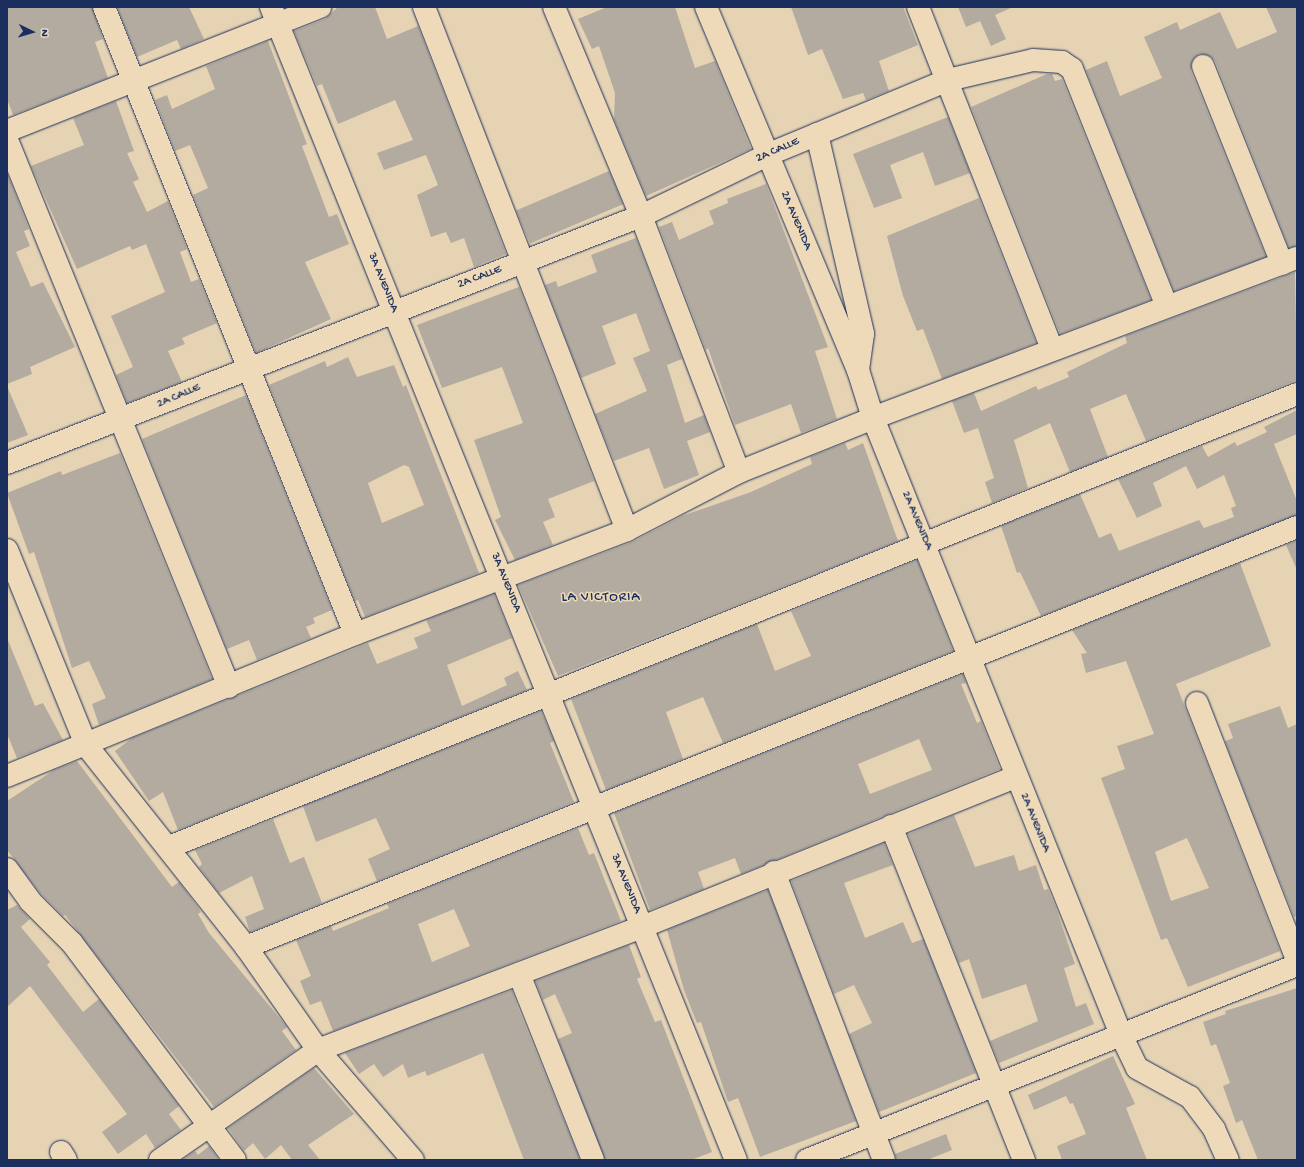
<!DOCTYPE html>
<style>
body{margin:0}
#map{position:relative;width:1304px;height:1167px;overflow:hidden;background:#e6d3b4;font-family:"Gochi Hand",sans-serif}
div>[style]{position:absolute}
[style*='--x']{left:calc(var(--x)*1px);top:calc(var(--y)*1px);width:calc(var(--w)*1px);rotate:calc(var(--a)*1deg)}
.building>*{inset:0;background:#b3ab9f;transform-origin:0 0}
.roads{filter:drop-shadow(0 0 1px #1b2f5e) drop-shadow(0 0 1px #1b2f5e)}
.minor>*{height:22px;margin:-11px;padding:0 11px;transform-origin:11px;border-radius:11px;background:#eedab8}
span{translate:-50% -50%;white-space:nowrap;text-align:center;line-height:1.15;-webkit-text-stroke:3px #eedab8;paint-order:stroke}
.street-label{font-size:12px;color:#1b2f5e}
.quarter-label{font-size:14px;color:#1b2f5e;letter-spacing:1px}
.frame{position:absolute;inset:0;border:8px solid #1b2f5e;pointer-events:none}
.north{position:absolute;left:12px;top:12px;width:40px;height:40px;-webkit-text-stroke:3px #eedab8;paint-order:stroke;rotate:95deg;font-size:11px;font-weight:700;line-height:16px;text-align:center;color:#1b2f5e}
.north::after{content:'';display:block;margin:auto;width:14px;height:18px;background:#1b2f5e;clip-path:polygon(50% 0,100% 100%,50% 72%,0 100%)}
</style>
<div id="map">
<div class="building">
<div style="clip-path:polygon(7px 7px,92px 7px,103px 39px,95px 42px,108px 78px,13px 115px,7px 99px)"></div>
<div style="clip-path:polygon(117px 7px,189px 7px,204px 39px,181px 49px,177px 40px,137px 57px)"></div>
<div style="clip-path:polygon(338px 7px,375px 7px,387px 39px,418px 26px,506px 254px,474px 267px,464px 238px,451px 243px,446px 232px,431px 237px,417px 195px,438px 185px,426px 155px,384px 170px,377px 153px,413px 140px,395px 100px,338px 124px,322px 84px,317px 86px,294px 31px,325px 19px)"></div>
<div style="clip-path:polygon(607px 7px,675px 7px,695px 68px,715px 61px,751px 149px,646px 196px,614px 119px,615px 93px,599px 46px,592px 49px,578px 19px)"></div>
<div style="clip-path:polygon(791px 7px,903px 7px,918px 45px,879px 61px,889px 91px,866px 100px,863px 93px,843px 99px,822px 49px,808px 55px)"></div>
<div style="clip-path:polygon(958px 7px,1013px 7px,995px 15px,1006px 39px,991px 46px,980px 21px,966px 27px)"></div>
<div style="clip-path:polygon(1266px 7px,1297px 7px,1297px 246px,1289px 248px,1215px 61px,1210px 56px,1199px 54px,1193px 59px,1191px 71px,1266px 257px,1174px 291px,1086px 70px,1107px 61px,1120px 96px,1162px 78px,1144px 37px,1177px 22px,1180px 30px,1220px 12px,1237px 49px,1277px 32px)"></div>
<div style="clip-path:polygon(268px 41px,307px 144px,302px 146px,329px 217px,337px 214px,349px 244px,305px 262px,331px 319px,256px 353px,193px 195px,208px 188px,190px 145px,175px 151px,155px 100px,167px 95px,172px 109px,215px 89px,206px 66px)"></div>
<div style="clip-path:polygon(1047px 74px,1052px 74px,1055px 81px,1062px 79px,1151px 300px,1060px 334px,971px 107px)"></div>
<div style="clip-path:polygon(116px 101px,134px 151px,127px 153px,139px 179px,133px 182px,147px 212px,168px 201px,187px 249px,180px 252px,191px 282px,199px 279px,217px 323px,182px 338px,185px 344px,168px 351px,182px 382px,127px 403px,116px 375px,133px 367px,111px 316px,165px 292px,146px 244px,132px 250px,130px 246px,77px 269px,31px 166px,84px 145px,73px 118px)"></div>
<div style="clip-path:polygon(948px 117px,970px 173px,935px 186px,923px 152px,890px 165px,902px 198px,874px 208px,853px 154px)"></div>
<div style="left:609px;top:171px;width:36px;height:101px;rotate:67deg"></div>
<div style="clip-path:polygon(8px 175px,29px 229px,24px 231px,30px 246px,16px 252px,31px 287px,43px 282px,75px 347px,30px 367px,32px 374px,7px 384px)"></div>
<div style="clip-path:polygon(766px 184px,828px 347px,815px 351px,837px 419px,801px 433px,791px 404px,735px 425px,708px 348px,706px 350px,659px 227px,672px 222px,679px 240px,714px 224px,709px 211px,728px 203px,727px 199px)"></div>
<div style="clip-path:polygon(979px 198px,1036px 343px,942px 379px,923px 329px,917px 331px,903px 296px,887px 236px)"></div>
<div style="clip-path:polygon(636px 238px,682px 359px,667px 365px,685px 423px,704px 415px,710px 432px,687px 441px,699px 475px,664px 489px,649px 448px,614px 461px,595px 414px,647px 391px,633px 358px,650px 351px,636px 313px,602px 326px,616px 364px,581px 378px,545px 285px,556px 281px,558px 287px,597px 272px,591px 255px)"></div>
<div style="clip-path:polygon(1295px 272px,1297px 380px,1146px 441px,1126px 394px,1090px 409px,1108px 457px,1070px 472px,1050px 423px,1014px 440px,1028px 488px,992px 503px,985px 482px,994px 478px,978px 428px,964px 433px,952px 401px,974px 393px,981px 411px,1036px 386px,1038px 390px,1069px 377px,1067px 372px,1127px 343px,1125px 336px)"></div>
<div style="clip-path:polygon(519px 287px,594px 481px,548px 499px,555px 517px,543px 522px,553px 545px,515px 560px,495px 520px,501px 517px,474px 440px,523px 423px,502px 367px,442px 388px,417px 325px)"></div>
<div style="clip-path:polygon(evenodd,348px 357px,357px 377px,394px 365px,403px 387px,406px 385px,479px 573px,365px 617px,358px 600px,355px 601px,269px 385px,325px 361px,327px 367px,348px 357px,404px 465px,409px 467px,424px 505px,382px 523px,368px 483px,404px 465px)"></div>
<div style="clip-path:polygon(7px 386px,28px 435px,7px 443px)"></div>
<div style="clip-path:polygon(246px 395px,332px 610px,313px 618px,315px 623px,306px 627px,311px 638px,257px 660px,249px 640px,227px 649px,142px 439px)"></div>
<div style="clip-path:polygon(1297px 410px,1297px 434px,1274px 444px,1297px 501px,1297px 515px,1041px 616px,1020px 572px,1017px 573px,1001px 526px,1080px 494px,1099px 538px,1111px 533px,1119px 551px,1199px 520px,1204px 528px,1234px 517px,1231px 508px,1236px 506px,1224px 475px,1197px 489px,1186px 466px,1153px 483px,1162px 506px,1137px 518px,1118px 479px,1202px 446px,1208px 457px,1235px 442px,1237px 446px,1267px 432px,1264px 427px)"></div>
<div style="clip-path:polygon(845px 443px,848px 450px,863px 443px,898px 541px,558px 676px,518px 585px,632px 542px,682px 516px,751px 492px,812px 464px,810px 457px)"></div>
<div style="clip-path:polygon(120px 453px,212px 679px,99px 725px,92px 704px,106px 698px,89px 661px,72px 668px,34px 552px,29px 554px,7px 493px,61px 471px,62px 475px)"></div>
<div style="clip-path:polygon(1297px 540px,1297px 570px,1286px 545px)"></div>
<div style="clip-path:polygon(917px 560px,953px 651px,723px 743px,703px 697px,666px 712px,683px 759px,606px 790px,571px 699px,757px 624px,775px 671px,811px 656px,791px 611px)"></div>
<div style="clip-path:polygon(evenodd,1240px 563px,1271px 646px,1176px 684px,1280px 951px,1188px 987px,1167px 938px,1161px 940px,1101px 778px,1125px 769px,1117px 746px,1154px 734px,1126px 661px,1086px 673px,1081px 654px,1087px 653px,1072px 630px,1240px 563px,1187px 838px,1209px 888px,1171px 901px,1155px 852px,1187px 838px)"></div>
<div style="clip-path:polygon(494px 594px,512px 638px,447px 665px,462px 706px,507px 685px,504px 678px,518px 671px,527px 690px,178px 830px,163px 792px,149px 801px,115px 751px,132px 738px,368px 643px,377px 664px,418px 648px,414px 638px,431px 631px,426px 620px)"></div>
<div style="clip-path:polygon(7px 638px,35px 706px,43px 703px,63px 740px,17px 758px,7px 734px)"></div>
<div style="clip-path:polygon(evenodd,963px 674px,966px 683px,961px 684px,977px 723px,981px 721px,1000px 769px,741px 874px,735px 858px,698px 872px,704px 889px,650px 910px,614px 813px,963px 674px,919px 739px,932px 770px,870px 794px,858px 764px,919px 739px)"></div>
<div style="clip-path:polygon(1280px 706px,1288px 728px,1297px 724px,1297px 916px,1294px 917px,1225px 741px,1233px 738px,1228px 724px)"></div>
<div style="clip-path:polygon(541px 711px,554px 741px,550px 743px,574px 802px,377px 881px,368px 859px,390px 849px,376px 818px,316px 842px,303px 806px)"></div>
<div style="clip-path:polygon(77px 761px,172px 887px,179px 882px,197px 906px,201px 912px,198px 914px,209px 933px,287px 1027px,282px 1031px,296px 1050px,214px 1107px,65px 915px,63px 916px,40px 893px,7px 850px,7px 801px,54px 770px)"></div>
<div style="clip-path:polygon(954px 815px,975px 867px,1014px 855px,1019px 871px,1036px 865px,1044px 890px,1048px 889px,1056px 908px,1075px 964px,1064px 968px,1076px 1007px,1086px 1003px,1094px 1024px,999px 1063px,990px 1041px,1038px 1021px,1026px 984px,982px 999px,969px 959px,959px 963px,908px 834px)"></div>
<div style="clip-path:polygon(273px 819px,290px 863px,304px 857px,322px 903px,250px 932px,245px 917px,264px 909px,252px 876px,219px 893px,199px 867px,202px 864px,195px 850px)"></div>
<div style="clip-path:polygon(evenodd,578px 828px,589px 855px,594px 853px,621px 921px,333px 1031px,321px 1001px,310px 1005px,300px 981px,311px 976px,296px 940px,331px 926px,333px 931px,389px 908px,387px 904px,578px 828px,454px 909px,470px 946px,432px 962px,418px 924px,454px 909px)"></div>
<div style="clip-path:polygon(884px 843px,893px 865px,844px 883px,865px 938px,903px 922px,912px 943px,923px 939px,976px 1073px,879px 1112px,849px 1034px,872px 1023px,854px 985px,834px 994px,791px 881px)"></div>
<div style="clip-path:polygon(768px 890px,856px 1121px,760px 1157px,738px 1098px,728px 1102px,701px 1022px,697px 1023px,684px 990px,667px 930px)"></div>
<div style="clip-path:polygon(17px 905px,30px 919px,21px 927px,50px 962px,47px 965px,83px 1012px,99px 999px,179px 1106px,169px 1114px,181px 1130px,155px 1148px,146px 1134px,118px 1154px,102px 1132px,127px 1114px,30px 986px,7px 1007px,7px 910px)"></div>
<div style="clip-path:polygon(629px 945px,641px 977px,637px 979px,655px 1022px,661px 1020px,712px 1152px,691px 1160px,605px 1160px,558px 1039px,572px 1033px,555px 994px,543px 1000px,535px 981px)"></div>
<div style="clip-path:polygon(1297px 988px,1297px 1160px,1258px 1160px,1242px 1120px,1236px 1123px,1223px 1086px,1230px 1083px,1216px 1044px,1211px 1046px,1203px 1022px,1226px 1014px,1225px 1011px)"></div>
<div style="clip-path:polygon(512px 990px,519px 1010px,580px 1160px,524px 1160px,483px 1053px,427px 1076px,425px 1071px,408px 1078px,403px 1064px,383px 1077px,374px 1064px,359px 1074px,345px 1053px)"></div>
<div style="clip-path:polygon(1113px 1056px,1135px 1104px,1126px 1108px,1147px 1160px,1062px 1160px,1057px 1146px,1086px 1134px,1073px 1103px,1070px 1104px,1066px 1096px,1034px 1110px,1028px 1095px)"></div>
<div style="clip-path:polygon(314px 1068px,354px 1114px,308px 1145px,320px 1160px,292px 1160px,281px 1145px,265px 1159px,253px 1143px,244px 1151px,228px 1128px)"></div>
<div style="clip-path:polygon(946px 1134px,952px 1150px,927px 1160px,896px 1160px,895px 1154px)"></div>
<div style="clip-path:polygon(209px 1146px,219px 1160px,182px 1160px,195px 1151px,198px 1155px)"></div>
</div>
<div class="roads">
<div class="minor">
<div style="--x:104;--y:7;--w:675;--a:68.18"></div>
<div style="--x:271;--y:7;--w:1243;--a:68.04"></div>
<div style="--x:424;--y:7;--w:561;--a:68.79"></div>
<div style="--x:554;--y:7;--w:226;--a:67.4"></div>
<div style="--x:641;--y:216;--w:274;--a:69.1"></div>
<div style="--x:706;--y:7;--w:394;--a:67.3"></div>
<div style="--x:858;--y:370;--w:50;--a:72.6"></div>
<div style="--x:873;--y:418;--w:667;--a:68.09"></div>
<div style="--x:1122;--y:1037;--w:34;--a:64"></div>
<div style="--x:1137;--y:1068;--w:60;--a:28.7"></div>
<div style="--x:1190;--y:1097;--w:40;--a:53"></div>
<div style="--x:1214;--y:1129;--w:34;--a:66"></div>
<div style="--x:918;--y:7;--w:367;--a:68.6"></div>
<div style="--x:1203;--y:66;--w:213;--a:68.2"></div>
<div style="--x:7;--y:131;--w:337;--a:-21.6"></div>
<div style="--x:817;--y:134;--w:205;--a:77"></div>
<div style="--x:863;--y:334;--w:36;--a:98"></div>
<div style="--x:7;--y:140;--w:590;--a:67.91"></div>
<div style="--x:7;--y:463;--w:680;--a:-21.29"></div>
<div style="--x:641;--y:216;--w:140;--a:-25.8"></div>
<div style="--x:767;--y:155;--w:196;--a:-22.5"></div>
<div style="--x:948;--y:80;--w:87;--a:-13.2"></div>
<div style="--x:1033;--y:60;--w:29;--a:4"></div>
<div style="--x:1062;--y:62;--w:12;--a:35"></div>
<div style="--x:1072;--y:69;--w:255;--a:68.2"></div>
<div style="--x:7;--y:550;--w:210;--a:67.9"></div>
<div style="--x:86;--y:745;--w:258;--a:51.6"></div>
<div style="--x:246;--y:947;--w:126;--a:55"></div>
<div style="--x:318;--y:1050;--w:145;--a:49.2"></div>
<div style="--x:1197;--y:703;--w:275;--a:68.7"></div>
<div style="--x:7;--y:776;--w:376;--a:-22.2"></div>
<div style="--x:355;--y:634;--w:291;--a:-20.9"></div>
<div style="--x:627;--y:530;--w:126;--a:-27.4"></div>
<div style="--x:739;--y:472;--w:144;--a:-21.9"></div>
<div style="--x:873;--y:418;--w:453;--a:-20.7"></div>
<div style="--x:891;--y:826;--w:360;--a:68.3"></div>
<div style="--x:169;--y:847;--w:1216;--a:-21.88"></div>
<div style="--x:7;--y:869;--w:39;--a:54"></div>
<div style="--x:30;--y:901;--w:59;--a:45"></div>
<div style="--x:72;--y:943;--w:271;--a:53.1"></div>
<div style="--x:774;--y:872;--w:308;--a:69.1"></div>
<div style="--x:246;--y:947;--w:1132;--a:-21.78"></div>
<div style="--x:519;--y:974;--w:200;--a:68.3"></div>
<div style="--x:61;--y:1152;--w:9;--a:58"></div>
<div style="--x:160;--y:1160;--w:193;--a:-34.8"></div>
<div style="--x:318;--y:1050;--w:347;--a:-20.8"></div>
<div style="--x:642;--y:927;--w:402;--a:-21.9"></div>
<div style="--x:807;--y:1160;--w:527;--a:-21.7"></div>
</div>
</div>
<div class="street-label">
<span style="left:778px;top:151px;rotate:-24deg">2A CALLE</span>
<span style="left:795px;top:221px;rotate:67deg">2A AVENIDA</span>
<span style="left:480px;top:278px;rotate:-21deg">2A CALLE</span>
<span style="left:382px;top:283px;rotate:68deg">3A AVENIDA</span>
<span style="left:179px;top:397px;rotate:-23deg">2A CALLE</span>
<span style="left:916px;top:521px;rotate:67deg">2A AVENIDA</span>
<span style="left:505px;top:583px;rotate:68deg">3A AVENIDA</span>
<span style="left:1034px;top:823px;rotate:68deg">2A AVENIDA</span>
<span style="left:625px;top:884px;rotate:68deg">3A AVENIDA</span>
</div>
<div class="quarter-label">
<span style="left:601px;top:598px">LA VICTORIA</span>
</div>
<div class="frame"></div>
<div class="north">N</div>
</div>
